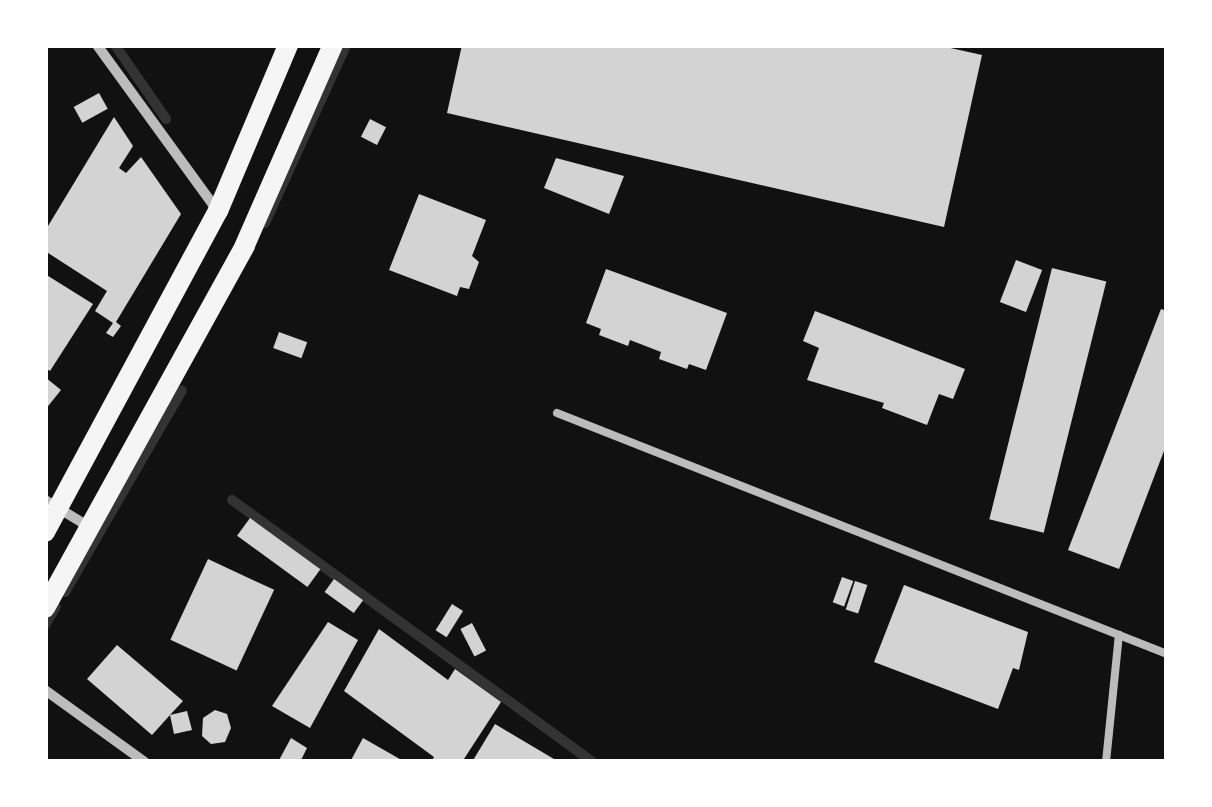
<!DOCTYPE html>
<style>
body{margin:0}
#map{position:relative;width:1212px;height:807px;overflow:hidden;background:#111;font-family:Ubuntu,sans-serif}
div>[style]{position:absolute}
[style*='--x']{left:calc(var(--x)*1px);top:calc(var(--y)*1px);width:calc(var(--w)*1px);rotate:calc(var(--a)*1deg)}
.stream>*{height:10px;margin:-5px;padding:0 5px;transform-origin:5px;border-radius:5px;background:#333}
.building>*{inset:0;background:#d3d3d3;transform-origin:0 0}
.service>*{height:8px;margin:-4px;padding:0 4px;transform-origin:4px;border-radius:4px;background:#bcbcbc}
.minor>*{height:10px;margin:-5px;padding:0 5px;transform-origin:5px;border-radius:5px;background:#bcbcbc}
.secondary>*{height:20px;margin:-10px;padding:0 10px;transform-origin:10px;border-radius:10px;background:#f5f5f5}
span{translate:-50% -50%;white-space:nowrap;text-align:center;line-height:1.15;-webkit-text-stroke:10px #fff;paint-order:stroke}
.frame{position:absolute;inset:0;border:48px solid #fff;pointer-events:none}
</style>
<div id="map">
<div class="stream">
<div style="--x:115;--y:45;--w:90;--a:55.4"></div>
<div style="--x:265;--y:223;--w:196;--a:-65.5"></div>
<div style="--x:232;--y:500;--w:446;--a:36"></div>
<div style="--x:65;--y:592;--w:233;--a:-59.9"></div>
<div style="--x:45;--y:625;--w:21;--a:-59"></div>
</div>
<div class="building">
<div style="clip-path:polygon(462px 45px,937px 45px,982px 55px,944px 227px,447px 113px)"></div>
<div style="left:99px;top:93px;width:18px;height:29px;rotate:61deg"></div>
<div style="clip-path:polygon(114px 117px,133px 146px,119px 168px,126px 173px,141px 157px,181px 214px,116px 322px,121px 326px,113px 337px,106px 333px,113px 323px,95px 311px,107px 291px,45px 251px,45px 231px)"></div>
<div style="left:370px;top:119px;width:18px;height:20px;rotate:27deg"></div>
<div style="clip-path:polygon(556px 158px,624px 176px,609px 214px,544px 188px)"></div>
<div style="clip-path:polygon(419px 194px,486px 220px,472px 256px,479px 262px,469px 289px,460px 287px,457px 296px,389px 270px)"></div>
<div style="left:1016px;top:260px;width:28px;height:45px;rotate:21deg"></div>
<div style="left:1052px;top:268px;width:56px;height:259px;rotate:14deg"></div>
<div style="clip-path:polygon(606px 269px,727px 313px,706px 370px,689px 364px,687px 369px,659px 359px,661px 352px,630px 340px,628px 346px,599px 335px,601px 329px,586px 323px)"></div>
<div style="clip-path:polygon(45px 274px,93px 304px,50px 371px,45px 368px)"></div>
<div style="clip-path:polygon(1161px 309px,1167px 311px,1167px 443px,1119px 569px,1068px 550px)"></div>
<div style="clip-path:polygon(815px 311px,965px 369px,953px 399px,939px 394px,927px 425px,882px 408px,884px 403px,807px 380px,819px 348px,803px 341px)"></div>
<div style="left:279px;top:332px;width:30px;height:17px;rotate:20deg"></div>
<div style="clip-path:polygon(45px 377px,61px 390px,45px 410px)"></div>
<div style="left:250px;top:518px;width:87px;height:22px;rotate:36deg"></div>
<div style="left:208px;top:559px;width:73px;height:89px;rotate:25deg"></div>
<div style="left:842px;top:577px;width:12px;height:27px;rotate:20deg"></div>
<div style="left:334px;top:579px;width:36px;height:16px;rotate:36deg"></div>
<div style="left:855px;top:581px;width:13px;height:30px;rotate:18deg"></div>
<div style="clip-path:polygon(904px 585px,1028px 632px,1019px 670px,1013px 668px,998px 709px,874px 662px)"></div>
<div style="left:452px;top:604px;width:13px;height:31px;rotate:32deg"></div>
<div style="clip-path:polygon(328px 622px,358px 640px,310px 728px,272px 706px)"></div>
<div style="left:472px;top:623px;width:31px;height:13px;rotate:63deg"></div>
<div style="clip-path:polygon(379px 629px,448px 680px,455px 669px,501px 702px,462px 762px,431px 762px,434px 757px,344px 691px)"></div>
<div style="clip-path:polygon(117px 645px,183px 701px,170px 715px,187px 711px,192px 730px,174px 734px,170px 715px,152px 735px,87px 679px)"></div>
<div style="clip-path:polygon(215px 710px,227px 714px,231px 728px,225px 742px,211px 744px,202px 736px,203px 718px)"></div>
<div style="clip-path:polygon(495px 724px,559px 762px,472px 762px)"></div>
<div style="clip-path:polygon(291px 738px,307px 748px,300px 762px,278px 762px)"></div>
<div style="clip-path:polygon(363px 738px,405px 762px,350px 762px)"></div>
</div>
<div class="service">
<div style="--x:557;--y:413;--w:656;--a:21.56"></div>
<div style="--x:1106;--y:762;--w:128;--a:-84.2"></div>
</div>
<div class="minor">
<div style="--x:97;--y:45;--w:204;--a:54"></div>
<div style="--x:45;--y:500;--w:54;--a:31.3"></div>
<div style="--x:45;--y:690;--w:123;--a:35.8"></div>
</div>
<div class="secondary">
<div style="--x:45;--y:532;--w:365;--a:-61.7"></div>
<div style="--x:218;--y:211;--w:180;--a:-67.1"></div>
<div style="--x:45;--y:608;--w:414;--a:-61.1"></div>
<div style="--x:245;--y:245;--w:219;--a:-66.3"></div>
</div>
<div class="frame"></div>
</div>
